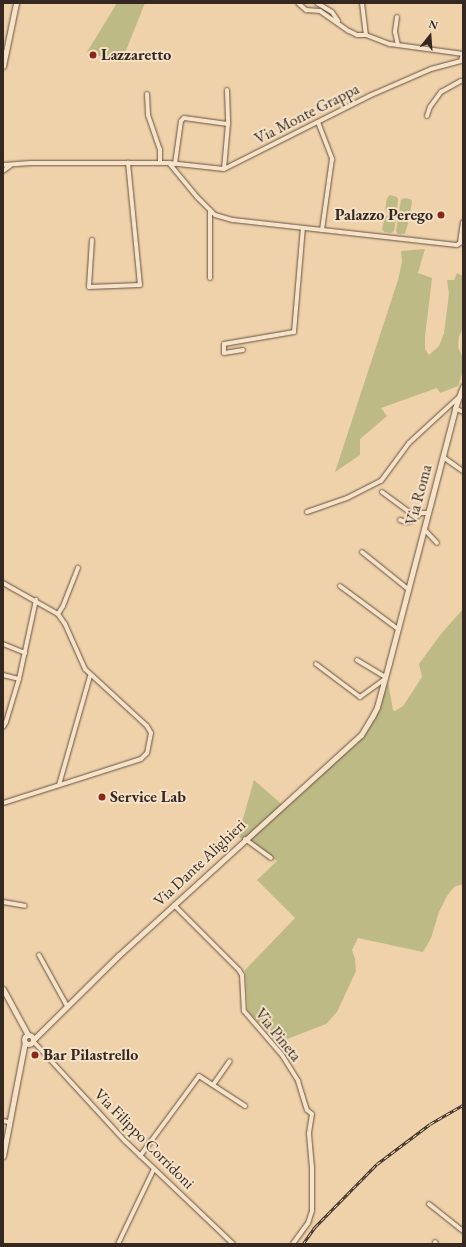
<!DOCTYPE html>
<style>
body{margin:0}
#map{position:relative;width:466px;height:1247px;overflow:hidden;background:#efd2aa;font-family:"EB Garamond",serif}
div>[style]{position:absolute}
[style*='--x']{left:calc(var(--x)*1px);top:calc(var(--y)*1px);width:calc(var(--w)*1px);rotate:calc(var(--a)*1deg)}
.green>*{inset:0;background:#beba85}
.roads{filter:drop-shadow(0 0 1px #645242) drop-shadow(0 0 1px #645242)}
.minor>*{height:4px;margin:-2px;padding:0 2px;transform-origin:2px;border-radius:2px;background:#f5e2c8}
.tertiary>*{height:5px;margin:-2.5px;padding:0 2.5px;transform-origin:2.5px;border-radius:2.5px;background:#f5e2c8}
.tertiary>.ring{margin:-2.5px;padding:0;box-sizing:content-box;background:none;border:5px solid #f5e2c8;border-radius:50%}
.rail>*{height:3px;margin-top:-1.5px;transform-origin:0;background:repeating-linear-gradient(90deg,#f5e2c8 0 4.5px,#352820 0 9px);box-sizing:border-box;border-block:1px solid #352820}
.dots>*{width:11px;height:11px;translate:-50% -50%;box-sizing:border-box;border:2px solid #f5e2c8;border-radius:50%}
span{translate:-50% -50%;white-space:nowrap;text-align:center;line-height:1.15;-webkit-text-stroke:4px #f5e2c8;paint-order:stroke}
.poi-label{font-size:16px;color:#352820;font-weight:700}
.left{translate:0 -50%;text-align:left}
.right{translate:-100% -50%;text-align:right}
.street-label{font-size:16px;color:#352820}
.frame{position:absolute;inset:0;border:4px solid #352820;pointer-events:none}
.north{position:absolute;left:410px;top:16px;width:40px;height:40px;-webkit-text-stroke:3px #f5e2c8;paint-order:stroke;rotate:17deg;font-size:11px;font-weight:700;line-height:16px;text-align:center;color:#352820}
.north::after{content:'';display:block;margin:auto;width:14px;height:18px;background:#352820;clip-path:polygon(50% 0,100% 100%,50% 72%,0 100%)}
</style>
<div id="map">
<div class="green">
<div style="clip-path:polygon(117px 3px,145px 3px,121px 63px,87px 52px)"></div>
<div style="clip-path:polygon(390px 195px,397px 197px,398px 199px,397px 212px,394px 214px,387px 212px,385px 209px,387px 198px)"></div>
<div style="clip-path:polygon(404px 198px,410px 199px,412px 201px,410px 214px,408px 215px,400px 214px,399px 212px,401px 200px)"></div>
<div style="clip-path:polygon(387px 215px,394px 216px,396px 219px,394px 231px,391px 233px,384px 232px,382px 229px,385px 217px)"></div>
<div style="clip-path:polygon(400px 217px,407px 218px,409px 220px,405px 234px,398px 234px,396px 231px,398px 219px)"></div>
<div style="clip-path:polygon(425px 249px,418px 273px,432px 278px,425px 337px,425px 349px,429px 355px,439px 346px,444px 333px,449px 294px,447px 280px,454px 280px,457px 273px,463px 276px,463px 328px,459px 337px,458px 347px,463px 358px,463px 371px,458px 386px,440px 393px,437px 388px,381px 408px,387px 416px,360px 439px,360px 455px,335px 472px,398px 280px,402px 262px,401px 251px)"></div>
<div style="clip-path:polygon(463px 609px,463px 884px,454px 887px,447px 896px,439px 912px,431px 938px,423px 952px,358px 938px,352px 950px,355px 959px,356px 971px,337px 1012px,326px 1024px,277px 1043px,248px 1011px,245px 970px,295px 918px,257px 880px,277px 861px,238px 836px,254px 780px,285px 807px,354px 742px,356px 745px,380px 708px,388px 681px,393px 710px,395px 711px,403px 706px,422px 677px,419px 664px,441px 634px)"></div>
</div>
<div class="roads">
<div class="minor">
<div style="--x:298;--y:3;--w:11;--a:41"></div>
<div style="--x:306;--y:10;--w:14;--a:4"></div>
<div style="--x:320;--y:11;--w:35;--a:35"></div>
<div style="--x:349;--y:31;--w:9;--a:27"></div>
<div style="--x:357;--y:35;--w:9;--a:0"></div>
<div style="--x:317;--y:3;--w:17;--a:31"></div>
<div style="--x:332;--y:12;--w:11;--a:56"></div>
<div style="--x:362;--y:3;--w:32;--a:83"></div>
<div style="--x:366;--y:35;--w:26;--a:21"></div>
<div style="--x:390;--y:44;--w:74;--a:7.8"></div>
<div style="--x:463;--y:54;--w:7;--a:106"></div>
<div style="--x:397;--y:17;--w:15;--a:98"></div>
<div style="--x:395;--y:32;--w:13;--a:77"></div>
<div style="--x:227;--y:90;--w:34;--a:88"></div>
<div style="--x:147;--y:94;--w:21;--a:87"></div>
<div style="--x:148;--y:115;--w:36;--a:71"></div>
<div style="--x:160;--y:149;--w:14;--a:90"></div>
<div style="--x:427;--y:116;--w:9;--a:-72"></div>
<div style="--x:430;--y:107;--w:19;--a:-54"></div>
<div style="--x:441;--y:92;--w:23;--a:-29"></div>
<div style="--x:318;--y:122;--w:40;--a:69"></div>
<div style="--x:332;--y:159;--w:72;--a:98"></div>
<div style="--x:169;--y:163;--w:44;--a:50.5"></div>
<div style="--x:197;--y:197;--w:25;--a:45"></div>
<div style="--x:215;--y:215;--w:19;--a:16"></div>
<div style="--x:233;--y:220;--w:225;--a:6.4"></div>
<div style="--x:457;--y:245;--w:4;--a:-34"></div>
<div style="--x:460;--y:243;--w:21;--a:-82"></div>
<div style="--x:175;--y:164;--w:43;--a:-82.1"></div>
<div style="--x:181;--y:121;--w:4;--a:-45"></div>
<div style="--x:184;--y:118;--w:44;--a:7.8"></div>
<div style="--x:228;--y:124;--w:45;--a:95.1"></div>
<div style="--x:3;--y:165;--w:28;--a:-4"></div>
<div style="--x:31;--y:163;--w:138;--a:0"></div>
<div style="--x:169;--y:163;--w:55;--a:6.2"></div>
<div style="--x:224;--y:169;--w:162;--a:-26.7"></div>
<div style="--x:369;--y:96;--w:68;--a:-23.5"></div>
<div style="--x:431;--y:69;--w:31;--a:-15"></div>
<div style="--x:3;--y:171;--w:9;--a:-36"></div>
<div style="--x:92;--y:240;--w:47;--a:93.7"></div>
<div style="--x:89;--y:287;--w:51;--a:-2.2"></div>
<div style="--x:140;--y:285;--w:123;--a:-95.6"></div>
<div style="--x:210;--y:278;--w:68;--a:-90"></div>
<div style="--x:243;--y:350;--w:19;--a:171"></div>
<div style="--x:224;--y:353;--w:9;--a:-90"></div>
<div style="--x:224;--y:344;--w:71;--a:-9.7"></div>
<div style="--x:294;--y:332;--w:104;--a:-85.1"></div>
<div style="--x:455;--y:408;--w:9;--a:27"></div>
<div style="--x:443;--y:457;--w:24;--a:35"></div>
<div style="--x:382;--y:492;--w:42;--a:36.3"></div>
<div style="--x:307;--y:512;--w:42;--a:-19.3"></div>
<div style="--x:347;--y:498;--w:38;--a:-27"></div>
<div style="--x:381;--y:481;--w:47;--a:-53.6"></div>
<div style="--x:409;--y:443;--w:67;--a:-42.6"></div>
<div style="--x:400;--y:520;--w:6;--a:18"></div>
<div style="--x:406;--y:522;--w:5;--a:-11"></div>
<div style="--x:411;--y:521;--w:13;--a:-39"></div>
<div style="--x:421;--y:513;--w:7;--a:0"></div>
<div style="--x:424;--y:529;--w:19;--a:47"></div>
<div style="--x:362;--y:552;--w:59;--a:38.8"></div>
<div style="--x:3;--y:583;--w:63;--a:29.4"></div>
<div style="--x:58;--y:614;--w:12;--a:55"></div>
<div style="--x:65;--y:624;--w:49;--a:66"></div>
<div style="--x:85;--y:669;--w:84;--a:42.6"></div>
<div style="--x:147;--y:726;--w:8;--a:60"></div>
<div style="--x:151;--y:733;--w:20;--a:101"></div>
<div style="--x:147;--y:753;--w:8;--a:135"></div>
<div style="--x:141;--y:759;--w:145;--a:162.3"></div>
<div style="--x:340;--y:586;--w:72;--a:36.6"></div>
<div style="--x:58;--y:614;--w:9;--a:-58"></div>
<div style="--x:63;--y:606;--w:41;--a:-68.5"></div>
<div style="--x:3;--y:644;--w:24;--a:22"></div>
<div style="--x:357;--y:660;--w:33;--a:31"></div>
<div style="--x:316;--y:664;--w:55;--a:36.9"></div>
<div style="--x:360;--y:697;--w:31;--a:-36"></div>
<div style="--x:3;--y:675;--w:16;--a:14"></div>
<div style="--x:3;--y:727;--w:6;--a:-59"></div>
<div style="--x:6;--y:722;--w:45;--a:-73.2"></div>
<div style="--x:19;--y:679;--w:81;--a:-77.9"></div>
<div style="--x:59;--y:785;--w:113;--a:-74.1"></div>
<div style="--x:245;--y:839;--w:32;--a:36"></div>
<div style="--x:3;--y:902;--w:22;--a:10"></div>
<div style="--x:174;--y:905;--w:92;--a:45"></div>
<div style="--x:239;--y:970;--w:6;--a:59"></div>
<div style="--x:242;--y:975;--w:36;--a:87"></div>
<div style="--x:244;--y:1011;--w:58;--a:49.2"></div>
<div style="--x:282;--y:1055;--w:31;--a:58"></div>
<div style="--x:298;--y:1081;--w:30;--a:73"></div>
<div style="--x:307;--y:1110;--w:6;--a:39"></div>
<div style="--x:312;--y:1114;--w:20;--a:99"></div>
<div style="--x:309;--y:1134;--w:32;--a:85"></div>
<div style="--x:312;--y:1166;--w:45;--a:90"></div>
<div style="--x:312;--y:1211;--w:13;--a:108"></div>
<div style="--x:308;--y:1223;--w:26;--a:126"></div>
<div style="--x:39;--y:955;--w:58;--a:61.2"></div>
<div style="--x:33;--y:1041;--w:136;--a:47.4"></div>
<div style="--x:125;--y:1141;--w:149;--a:43.6"></div>
<div style="--x:213;--y:1085;--w:29;--a:-55"></div>
<div style="--x:3;--y:1121;--w:6;--a:9"></div>
<div style="--x:140;--y:1156;--w:99;--a:-53.6"></div>
<div style="--x:199;--y:1076;--w:55;--a:33.1"></div>
<div style="--x:429;--y:1204;--w:43;--a:38.5"></div>
<div style="--x:435;--y:1242;--w:2;--a:63"></div>
<div style="--x:118;--y:1244;--w:83;--a:-64.4"></div>
</div>
<div class="tertiary">
<div style="--x:3;--y:66;--w:64;--a:-78.3"></div>
<div style="--x:3;--y:989;--w:52;--a:61.5"></div>
<div class="ring" style="left:24.5px;top:1035.5px;width:4px;height:4px"></div>
<div style="--x:33;--y:1040;--w:121;--a:-44.7"></div>
<div style="--x:119;--y:955;--w:327;--a:-42.3"></div>
<div style="--x:361;--y:735;--w:21;--a:-59"></div>
<div style="--x:372;--y:717;--w:11;--a:-63"></div>
<div style="--x:377;--y:707;--w:46;--a:-74.7"></div>
<div style="--x:389;--y:663;--w:270;--a:-75.4"></div>
<div style="--x:457;--y:402;--w:17;--a:-69"></div>
<div style="--x:3;--y:1156;--w:116;--a:-79.1"></div>
</div>
</div>
<div class="rail">
<div style="--x:303;--y:1244;--w:21;--a:-55"></div>
<div style="--x:315;--y:1227;--w:88;--a:-45.5"></div>
<div style="--x:377;--y:1164;--w:66;--a:-37"></div>
<div style="--x:430;--y:1124;--w:38;--a:-30"></div>
</div>
<div class="dots">
<div style="left:93px;top:55px;background:#8f2418"></div>
<div style="left:441px;top:215px;background:#8f2418"></div>
<div style="left:102px;top:797px;background:#8f2418"></div>
<div style="left:35px;top:1055px;background:#8f2418"></div>
</div>
<div class="poi-label">
<span class="left" style="left:101px;top:55px">Lazzaretto</span>
<span class="right" style="left:433px;top:215px">Palazzo Perego</span>
<span class="left" style="left:110px;top:797px">Service Lab</span>
<span class="left" style="left:43px;top:1055px">Bar Pilastrello</span>
</div>
<div class="street-label">
<span style="left:307px;top:114px;rotate:-27deg">Via Monte Grappa</span>
<span style="left:419px;top:495px;rotate:-75deg">Via Roma</span>
<span style="left:200px;top:863px;rotate:-43deg">Via Dante Alighieri</span>
<span style="left:278px;top:1035px;rotate:51deg">Via Pineta</span>
<span style="left:144px;top:1139px;rotate:45deg">Via Filippo Corridoni</span>
</div>
<div class="frame"></div>
<div class="north">N</div>
</div>
